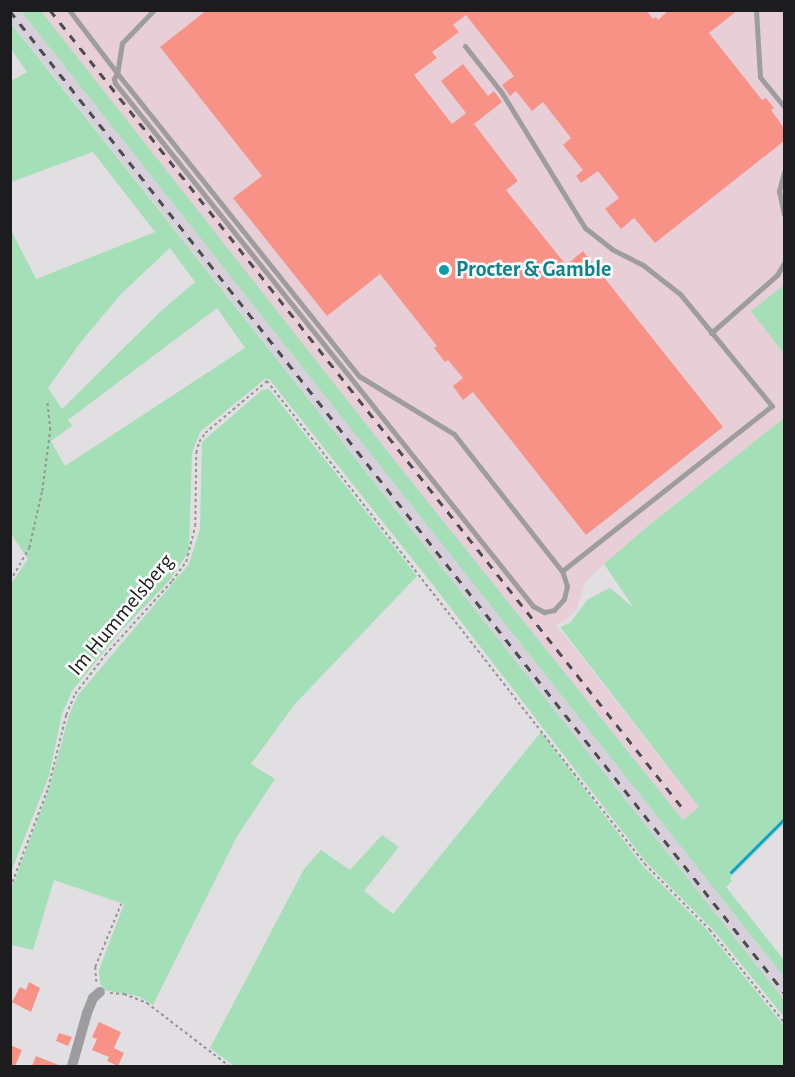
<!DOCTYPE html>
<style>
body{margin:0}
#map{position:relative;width:795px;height:1077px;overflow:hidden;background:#e2dfe3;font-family:"Alegreya Sans",sans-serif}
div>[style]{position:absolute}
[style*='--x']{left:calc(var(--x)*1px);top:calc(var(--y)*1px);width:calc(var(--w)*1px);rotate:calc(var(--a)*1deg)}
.industrial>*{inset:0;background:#e8cfd7}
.built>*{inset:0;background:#d7d0da}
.green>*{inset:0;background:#a4dfb7}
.stream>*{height:3px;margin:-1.5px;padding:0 1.5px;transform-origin:1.5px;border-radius:1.5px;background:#10a0cc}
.building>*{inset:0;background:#f89287}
.path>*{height:1.5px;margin-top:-0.75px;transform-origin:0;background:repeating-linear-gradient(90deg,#969497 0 3px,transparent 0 6px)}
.lane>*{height:5px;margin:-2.5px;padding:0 2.5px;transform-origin:2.5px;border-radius:2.5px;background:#9d9d9f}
.street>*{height:10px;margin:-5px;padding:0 5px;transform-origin:5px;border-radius:5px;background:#9d9d9f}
.rail>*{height:3px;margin-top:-1.5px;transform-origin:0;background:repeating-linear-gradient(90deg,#4d4c4e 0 8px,transparent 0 16px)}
.dots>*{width:16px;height:16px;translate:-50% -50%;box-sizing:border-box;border:3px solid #fff;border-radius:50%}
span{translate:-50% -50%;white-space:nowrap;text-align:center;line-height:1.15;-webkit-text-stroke:5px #fff;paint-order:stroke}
.culture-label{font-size:22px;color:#0d838f;font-weight:700}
.left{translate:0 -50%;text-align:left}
.street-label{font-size:22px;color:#1c1b1d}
.frame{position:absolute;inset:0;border:12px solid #1c1b1d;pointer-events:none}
</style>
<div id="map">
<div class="industrial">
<div style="clip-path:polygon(41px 11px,784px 11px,784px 285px,751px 311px,784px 354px,784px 418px,648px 526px,604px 564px,585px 582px,577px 609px,567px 619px,556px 625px,699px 807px,683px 820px,396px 462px)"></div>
</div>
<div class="built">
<div style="clip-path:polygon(11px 11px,21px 11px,784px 977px,784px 1000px,11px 22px)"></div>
</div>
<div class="green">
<div style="clip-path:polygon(21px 11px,41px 11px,396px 462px,683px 820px,699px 807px,560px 627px,570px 623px,588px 599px,610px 588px,634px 608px,604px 564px,648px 526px,784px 418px,784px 824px,730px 878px,732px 881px,726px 887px,784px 960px,784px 977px)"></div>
<div style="clip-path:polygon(evenodd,10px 22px,784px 1000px,784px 1017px,716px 933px,646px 862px,433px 585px,269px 379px,265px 379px,200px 432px,192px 453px,189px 551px,169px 581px,120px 632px,72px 691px,62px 714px,49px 776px,11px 872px,11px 584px,28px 559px,11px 534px,11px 230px,36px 279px,155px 232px,93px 152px,11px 182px,11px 81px,27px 72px,11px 49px,10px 22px,170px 248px,195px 282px,161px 311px,62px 409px,48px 388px,80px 343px,120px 295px,170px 248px,10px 22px,217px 308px,245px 348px,65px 466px,51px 441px,72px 426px,68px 420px,217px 308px)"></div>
<div style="clip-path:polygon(784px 285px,784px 354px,751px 311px)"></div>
<div style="clip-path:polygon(269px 389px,417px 576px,295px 704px,251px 764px,275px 779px,236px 838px,153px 1005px,138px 996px,104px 990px,100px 983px,99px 970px,124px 904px,54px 880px,33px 950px,11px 945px,10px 892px,49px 789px,69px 715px,78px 695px,189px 564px,200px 529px,202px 442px,262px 390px)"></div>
<div style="clip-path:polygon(541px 732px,643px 866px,706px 929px,784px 1026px,784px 1066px,234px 1066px,210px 1048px,304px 869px,321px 850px,350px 870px,382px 835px,399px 847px,364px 891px,393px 914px)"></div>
</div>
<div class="stream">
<div style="--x:731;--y:872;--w:75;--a:-45"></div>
</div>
<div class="building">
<div style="clip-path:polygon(207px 10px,646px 10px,653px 19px,656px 17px,658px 20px,669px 10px,738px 10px,709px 33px,762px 100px,766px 98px,774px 108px,771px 110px,784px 128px,784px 141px,655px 243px,634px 218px,621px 229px,605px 209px,619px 198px,598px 171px,581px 183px,576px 176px,583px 170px,563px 145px,571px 138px,543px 102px,532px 111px,516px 91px,510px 96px,502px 85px,514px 76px,466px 15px,453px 25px,459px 32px,432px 52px,437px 58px,414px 75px,452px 124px,466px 113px,441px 81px,463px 64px,488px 96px,494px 91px,502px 102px,474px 124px,518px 181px,506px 190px,566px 265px,583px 251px,723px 427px,586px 535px,473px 392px,463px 400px,453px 386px,463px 378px,448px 360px,445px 362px,434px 348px,437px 346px,380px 274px,327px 316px,233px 198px,262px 176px,160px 47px)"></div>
<div style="clip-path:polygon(29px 982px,40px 988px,31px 1012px,12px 1002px,20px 987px,26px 990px)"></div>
<div style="clip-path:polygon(99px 1022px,121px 1032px,114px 1048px,124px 1053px,118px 1066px,107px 1061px,109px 1057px,92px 1050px,97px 1039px,92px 1037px)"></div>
<div style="clip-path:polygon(59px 1033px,72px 1037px,68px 1046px,56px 1041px)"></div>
<div style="clip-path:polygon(10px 1045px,22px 1050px,15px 1066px,10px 1066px)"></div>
<div style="clip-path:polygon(36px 1056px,61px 1066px,32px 1066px)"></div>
</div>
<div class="path">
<div style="--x:10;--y:581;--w:38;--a:-60"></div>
<div style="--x:29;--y:548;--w:58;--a:-77.2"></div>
<div style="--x:42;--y:491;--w:62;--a:-82.5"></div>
<div style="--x:50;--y:430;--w:30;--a:-96"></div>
<div style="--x:10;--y:888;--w:107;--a:-69.2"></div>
<div style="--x:48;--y:788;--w:75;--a:-76.1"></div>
<div style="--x:66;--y:715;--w:23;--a:-67"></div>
<div style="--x:75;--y:694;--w:49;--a:-52.4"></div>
<div style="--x:105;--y:655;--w:100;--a:-47.8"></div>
<div style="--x:172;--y:581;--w:24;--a:-54"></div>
<div style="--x:186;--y:562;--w:37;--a:-76"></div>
<div style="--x:195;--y:526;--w:73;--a:-89.2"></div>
<div style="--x:196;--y:453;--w:11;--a:-75"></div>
<div style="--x:199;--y:442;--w:11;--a:-56"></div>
<div style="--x:205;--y:433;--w:81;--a:-40"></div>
<div style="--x:267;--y:381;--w:613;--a:51.95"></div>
<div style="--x:645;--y:864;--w:93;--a:45.4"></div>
<div style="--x:710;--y:930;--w:118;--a:51.2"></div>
<div style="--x:96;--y:982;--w:15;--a:-94"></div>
<div style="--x:95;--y:967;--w:68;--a:-67.6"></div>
<div style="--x:110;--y:993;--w:14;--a:4"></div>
<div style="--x:124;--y:994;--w:25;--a:21"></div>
<div style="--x:147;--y:1003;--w:103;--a:37.5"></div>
</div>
<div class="lane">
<div style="--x:69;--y:10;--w:79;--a:52.7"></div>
<div style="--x:117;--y:73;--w:7;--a:117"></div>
<div style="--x:114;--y:79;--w:4;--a:76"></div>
<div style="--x:115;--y:83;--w:670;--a:51.37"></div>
<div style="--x:533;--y:606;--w:13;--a:29"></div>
<div style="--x:544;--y:612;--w:10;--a:-11"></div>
<div style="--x:554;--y:610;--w:15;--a:-48"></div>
<div style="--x:564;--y:599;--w:13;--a:-77"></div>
<div style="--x:567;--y:586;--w:16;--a:-108"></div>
<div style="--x:154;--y:10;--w:46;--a:134.1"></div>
<div style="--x:122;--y:43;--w:30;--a:99"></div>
<div style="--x:117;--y:73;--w:388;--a:51.4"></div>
<div style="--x:359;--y:376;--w:111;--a:31.4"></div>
<div style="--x:454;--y:434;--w:174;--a:51.8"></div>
<div style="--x:562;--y:571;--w:267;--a:-38.2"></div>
<div style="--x:772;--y:406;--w:145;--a:-129.4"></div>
<div style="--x:680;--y:294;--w:47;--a:-141.9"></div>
<div style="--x:643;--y:265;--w:35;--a:-153"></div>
<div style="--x:612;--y:249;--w:34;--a:-142"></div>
<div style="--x:585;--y:228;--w:158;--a:-121.6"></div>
<div style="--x:502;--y:93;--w:60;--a:-128.2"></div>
<div style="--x:756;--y:10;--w:67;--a:86.6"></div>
<div style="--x:760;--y:77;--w:38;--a:51"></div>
<div style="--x:784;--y:172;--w:20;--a:105"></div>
<div style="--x:779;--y:191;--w:24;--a:78"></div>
<div style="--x:711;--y:333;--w:88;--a:-41.3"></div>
<div style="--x:777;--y:275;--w:14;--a:-60"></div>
</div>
<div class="street">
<div style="--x:72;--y:1066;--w:55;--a:-74.2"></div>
<div style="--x:87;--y:1013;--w:16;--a:-68"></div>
<div style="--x:93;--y:998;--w:9;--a:-41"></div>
</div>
<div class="rail">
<div style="--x:50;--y:10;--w:1021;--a:51.6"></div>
<div style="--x:10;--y:11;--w:1250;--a:51.73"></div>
</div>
<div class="dots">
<div style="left:444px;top:270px;background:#0f9aa8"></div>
</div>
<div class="culture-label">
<span class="left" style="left:456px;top:270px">Procter &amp; Gamble</span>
</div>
<div class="street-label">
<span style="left:121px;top:615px;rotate:-50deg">Im Hummelsberg</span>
</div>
<div class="frame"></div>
</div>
